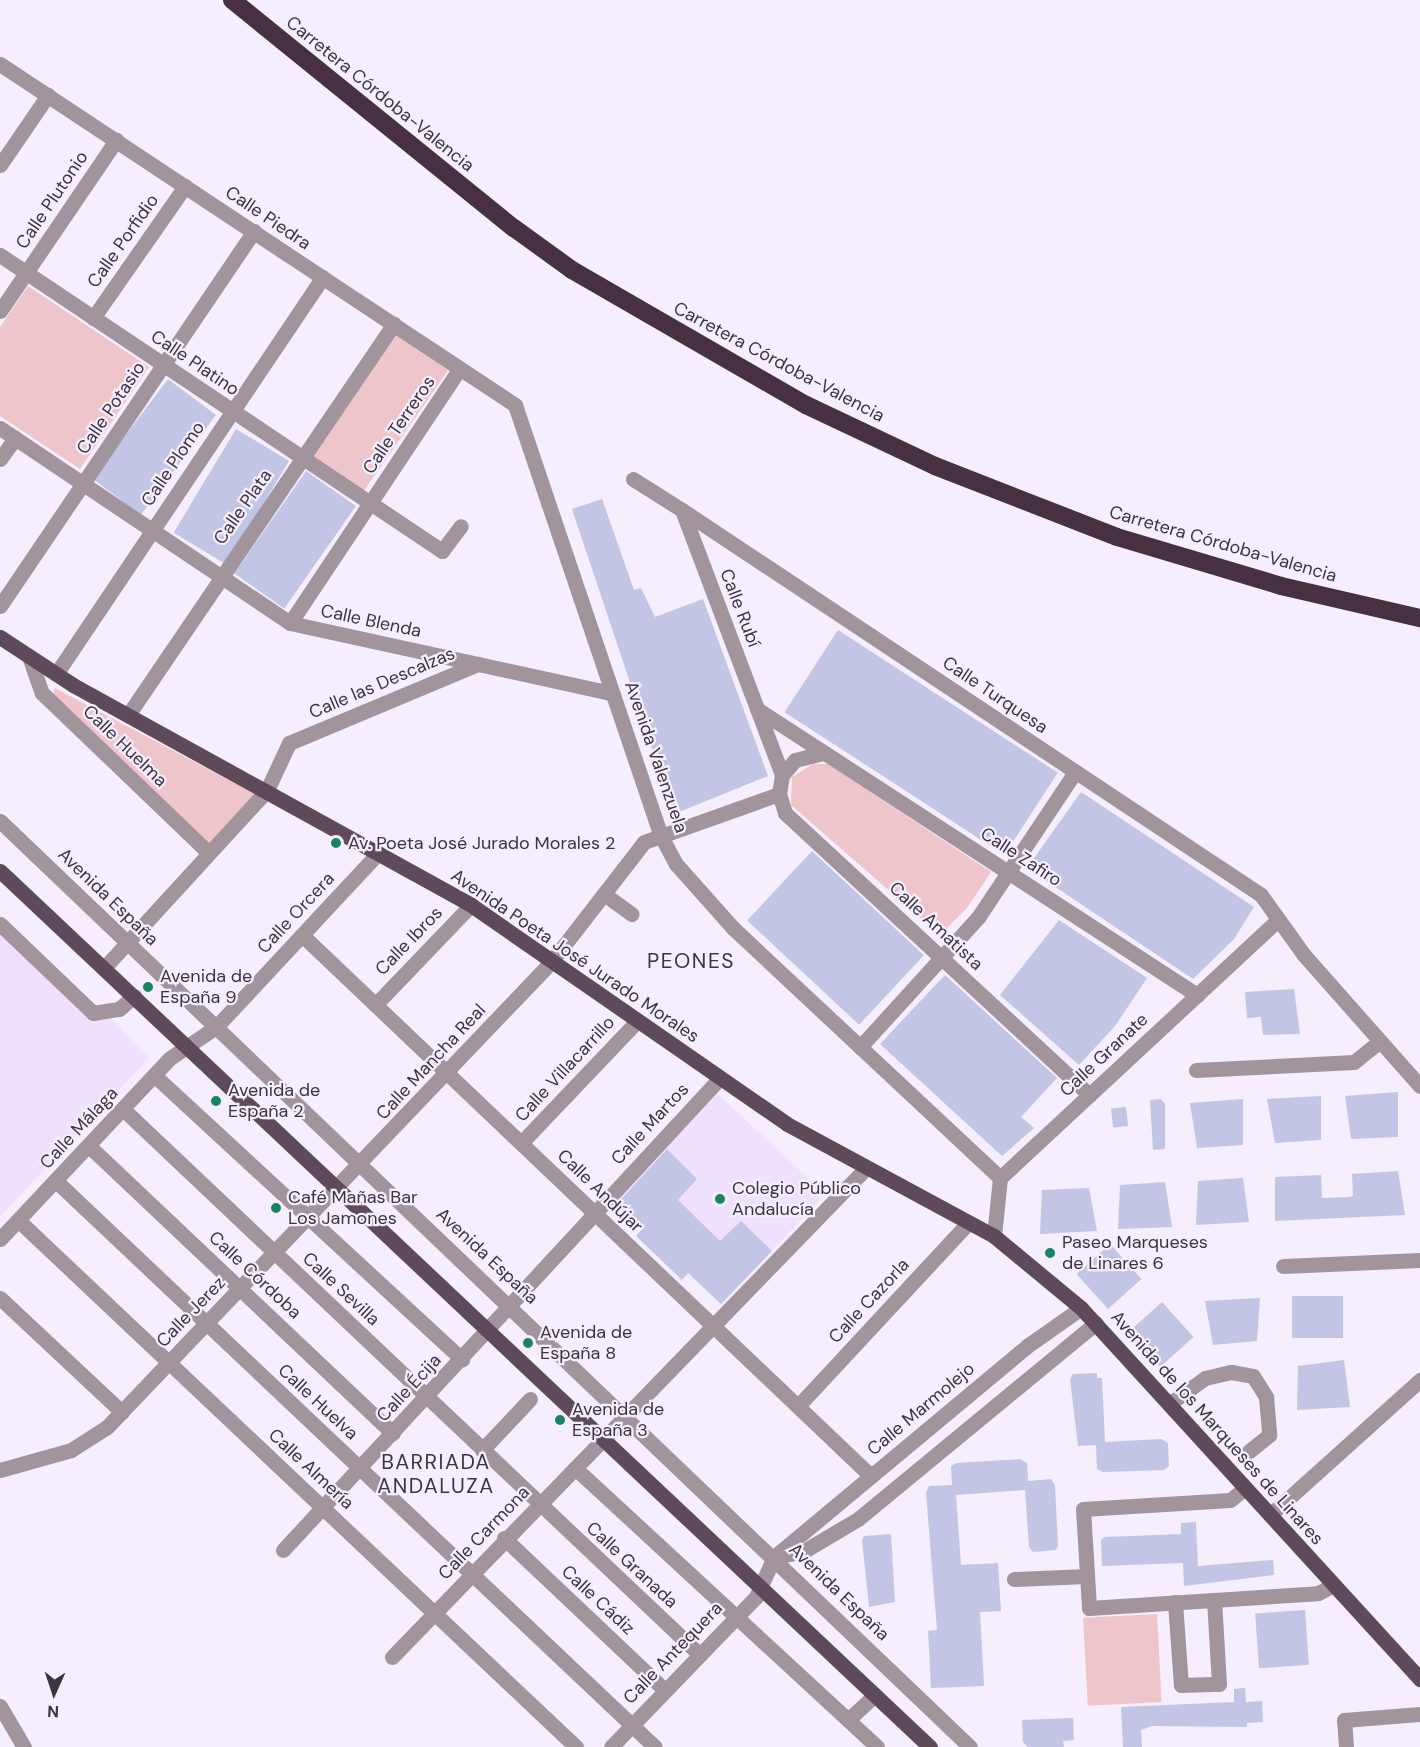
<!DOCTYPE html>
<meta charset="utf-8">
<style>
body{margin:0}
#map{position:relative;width:1420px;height:1747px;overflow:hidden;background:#f6edfe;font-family:"DM Sans",sans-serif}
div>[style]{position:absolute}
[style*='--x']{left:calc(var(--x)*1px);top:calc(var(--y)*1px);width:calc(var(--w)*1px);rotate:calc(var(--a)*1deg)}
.built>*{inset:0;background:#efe1fd}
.green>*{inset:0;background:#efc5cc;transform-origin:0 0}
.building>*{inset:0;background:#c2c5e3;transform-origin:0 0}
.minor>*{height:15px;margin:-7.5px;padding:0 7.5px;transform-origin:7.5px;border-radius:7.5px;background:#a1949d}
.major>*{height:15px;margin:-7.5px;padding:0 7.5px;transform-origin:7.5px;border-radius:7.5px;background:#5e4a58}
.highway>*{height:18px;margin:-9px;padding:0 9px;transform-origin:9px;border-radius:9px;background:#473040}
.dots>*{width:16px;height:16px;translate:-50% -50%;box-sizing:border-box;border:3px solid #f6edfe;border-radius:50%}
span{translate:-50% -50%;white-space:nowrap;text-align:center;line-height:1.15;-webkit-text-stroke:4.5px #f6edfe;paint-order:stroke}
.street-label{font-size:18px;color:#3a343f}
.poi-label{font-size:18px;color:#3a343f}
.left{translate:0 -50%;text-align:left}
.quarter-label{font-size:21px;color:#3a343f;letter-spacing:1.5px}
.north{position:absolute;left:24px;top:1663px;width:60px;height:60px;-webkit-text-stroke:4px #f6edfe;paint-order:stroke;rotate:183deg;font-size:16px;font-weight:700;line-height:24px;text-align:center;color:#3a343f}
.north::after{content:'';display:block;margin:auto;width:21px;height:27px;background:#3a343f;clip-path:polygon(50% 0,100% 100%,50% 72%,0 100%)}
</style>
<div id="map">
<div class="built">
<div style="clip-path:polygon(0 935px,86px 1017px,107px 1014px,149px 1058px,0 1217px)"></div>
<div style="clip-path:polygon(718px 1094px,825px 1194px,722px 1304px,689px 1273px,682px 1280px,636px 1236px,642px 1229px,614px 1203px)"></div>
</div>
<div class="green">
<div style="clip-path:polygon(28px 286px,149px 367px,80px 469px,0 416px,0 327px)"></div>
<div style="left:395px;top:333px;width:65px;height:148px;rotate:35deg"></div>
<div style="clip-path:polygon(55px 688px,257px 795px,209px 846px,50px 701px)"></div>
<div style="clip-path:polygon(813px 764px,828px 764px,991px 872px,967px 908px,940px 935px,791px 805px,792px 777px)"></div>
<div style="left:1157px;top:1614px;width:88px;height:74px;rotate:87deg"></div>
</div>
<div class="building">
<div style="left:168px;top:379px;width:60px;height:125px;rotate:37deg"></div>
<div style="left:236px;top:429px;width:62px;height:121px;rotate:31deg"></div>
<div style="left:306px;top:471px;width:61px;height:125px;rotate:35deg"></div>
<div style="clip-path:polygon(602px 499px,634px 590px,641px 588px,655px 617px,703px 599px,768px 776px,674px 814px,572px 509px)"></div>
<div style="left:838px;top:630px;width:262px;height:98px;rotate:33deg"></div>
<div style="clip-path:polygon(1081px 792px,1254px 907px,1234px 939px,1193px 979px,1027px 868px)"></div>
<div style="left:812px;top:851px;width:153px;height:95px;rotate:43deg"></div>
<div style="clip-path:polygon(1059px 920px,1147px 978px,1115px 1026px,1079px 1065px,1000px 995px)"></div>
<div style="clip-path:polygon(945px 975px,1057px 1078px,1021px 1117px,1034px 1128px,1002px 1156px,880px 1044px)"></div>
<div style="clip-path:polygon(1294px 989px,1300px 1034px,1263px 1035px,1261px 1017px,1247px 1018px,1245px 992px)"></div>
<div style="clip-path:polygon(1398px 1092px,1398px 1137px,1351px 1139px,1345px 1096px)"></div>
<div style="clip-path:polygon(1321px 1096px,1321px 1140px,1275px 1143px,1267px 1099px)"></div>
<div style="clip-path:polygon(1161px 1099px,1165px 1104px,1165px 1149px,1153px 1150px,1150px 1100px)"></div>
<div style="clip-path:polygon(1243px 1099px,1243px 1145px,1197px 1148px,1190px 1103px)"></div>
<div style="left:1126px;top:1107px;width:19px;height:15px;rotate:84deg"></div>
<div style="clip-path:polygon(667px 1149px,697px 1179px,678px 1200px,720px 1241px,741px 1221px,772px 1251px,721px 1304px,688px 1273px,682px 1280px,636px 1236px,642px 1229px,616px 1205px)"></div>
<div style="clip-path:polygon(1398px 1171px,1405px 1215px,1275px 1221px,1275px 1177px,1321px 1175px,1322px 1198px,1349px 1197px,1353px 1196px,1352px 1174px)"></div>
<div style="clip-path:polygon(1243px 1178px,1249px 1222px,1196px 1225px,1198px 1181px)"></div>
<div style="clip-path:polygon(1165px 1182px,1172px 1227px,1118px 1229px,1120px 1185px)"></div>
<div style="clip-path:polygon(1089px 1188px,1097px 1231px,1040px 1234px,1042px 1190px)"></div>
<div style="left:1110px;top:1244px;width:47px;height:45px;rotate:48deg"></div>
<div style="left:1343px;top:1296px;width:42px;height:51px;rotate:90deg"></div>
<div style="clip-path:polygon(1260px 1298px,1257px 1341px,1213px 1345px,1205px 1301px)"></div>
<div style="left:1162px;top:1302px;width:47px;height:45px;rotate:48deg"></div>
<div style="clip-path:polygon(1344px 1360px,1350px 1407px,1297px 1410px,1298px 1366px)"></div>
<div style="clip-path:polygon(1097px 1373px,1097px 1378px,1102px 1378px,1105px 1442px,1161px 1439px,1168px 1443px,1169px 1466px,1164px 1470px,1103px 1472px,1097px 1469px,1096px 1445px,1078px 1446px,1070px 1379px,1073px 1374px)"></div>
<div style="clip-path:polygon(1020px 1459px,1027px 1463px,1028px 1481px,1051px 1479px,1055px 1485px,1058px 1546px,1056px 1550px,1033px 1552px,1029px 1547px,1025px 1490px,956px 1495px,961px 1565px,998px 1563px,1001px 1611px,980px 1612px,984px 1686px,931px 1688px,928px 1631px,937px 1630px,926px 1493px,929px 1486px,952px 1485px,951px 1466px,956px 1463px)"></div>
<div style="clip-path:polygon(1196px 1522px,1198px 1566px,1273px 1560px,1274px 1575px,1184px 1586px,1183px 1563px,1102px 1566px,1101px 1540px,1105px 1537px,1181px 1534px,1181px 1523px)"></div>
<div style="clip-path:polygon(891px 1534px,895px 1602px,869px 1607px,862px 1540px,864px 1536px)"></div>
<div style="left:1305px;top:1610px;width:55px;height:50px;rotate:86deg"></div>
<div style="clip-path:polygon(1245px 1688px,1246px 1702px,1262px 1701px,1263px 1722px,1247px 1723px,1247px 1727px,1152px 1726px,1141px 1730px,1142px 1747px,1123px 1747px,1121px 1707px,1234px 1702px,1234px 1689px)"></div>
<div style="clip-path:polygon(1073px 1718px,1074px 1740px,1063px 1741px,1064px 1747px,1028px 1747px,1023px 1742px,1022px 1720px)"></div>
</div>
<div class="minor">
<div style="--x:0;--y:64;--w:618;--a:33.51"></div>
<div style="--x:515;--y:405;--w:455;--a:71.3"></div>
<div style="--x:661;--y:836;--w:32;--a:62"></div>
<div style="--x:676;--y:864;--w:86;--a:48.3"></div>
<div style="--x:733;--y:928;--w:366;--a:43.1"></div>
<div style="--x:0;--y:165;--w:85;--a:-55.6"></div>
<div style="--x:0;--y:255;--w:532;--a:33.81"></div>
<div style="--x:442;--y:551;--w:31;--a:-53"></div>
<div style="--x:0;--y:311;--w:207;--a:-55.8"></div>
<div style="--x:93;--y:318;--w:161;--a:-55.1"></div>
<div style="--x:0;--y:428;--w:349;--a:33.9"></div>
<div style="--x:290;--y:623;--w:330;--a:12.3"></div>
<div style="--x:0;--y:459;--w:26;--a:-54"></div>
<div style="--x:633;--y:479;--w:58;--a:32.3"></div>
<div style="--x:682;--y:510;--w:283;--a:69.3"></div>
<div style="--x:782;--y:775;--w:19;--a:99"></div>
<div style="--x:779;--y:794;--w:20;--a:72"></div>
<div style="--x:785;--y:813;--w:415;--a:42.8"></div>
<div style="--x:682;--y:510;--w:695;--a:33.62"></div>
<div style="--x:1261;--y:895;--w:74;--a:54.4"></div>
<div style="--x:1304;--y:955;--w:175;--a:48.5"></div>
<div style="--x:0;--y:606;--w:453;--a:-55.9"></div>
<div style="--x:290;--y:623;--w:306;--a:-56.3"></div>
<div style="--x:29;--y:656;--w:39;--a:71"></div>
<div style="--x:42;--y:693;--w:231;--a:43.8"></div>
<div style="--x:56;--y:674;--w:478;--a:-56.1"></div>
<div style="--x:757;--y:709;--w:525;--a:33.02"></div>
<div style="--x:128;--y:715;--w:473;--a:-55.8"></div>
<div style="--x:782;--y:775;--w:20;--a:-49"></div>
<div style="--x:795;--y:760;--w:29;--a:-14"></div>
<div style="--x:0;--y:821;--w:1341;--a:43.67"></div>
<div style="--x:604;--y:894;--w:34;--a:36"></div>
<div style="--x:0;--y:924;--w:129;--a:43.7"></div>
<div style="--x:93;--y:1013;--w:26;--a:-9"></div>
<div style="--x:119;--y:1009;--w:20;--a:-41"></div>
<div style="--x:302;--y:935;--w:785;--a:43.56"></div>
<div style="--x:104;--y:968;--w:241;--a:-47.5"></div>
<div style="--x:267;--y:790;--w:52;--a:-64.9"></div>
<div style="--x:289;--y:743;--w:205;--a:-22.7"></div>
<div style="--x:376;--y:1004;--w:137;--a:-46.2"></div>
<div style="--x:860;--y:1047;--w:177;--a:-47.7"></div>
<div style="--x:979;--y:916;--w:173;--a:-56.3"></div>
<div style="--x:1196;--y:1070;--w:158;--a:-2.9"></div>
<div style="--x:1354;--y:1062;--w:33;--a:-39"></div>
<div style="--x:155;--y:1076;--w:418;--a:42.7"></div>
<div style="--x:124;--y:1110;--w:792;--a:43.41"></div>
<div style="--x:521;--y:1143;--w:168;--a:-46.4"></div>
<div style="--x:89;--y:1146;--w:418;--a:43.4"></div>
<div style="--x:56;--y:1181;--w:824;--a:43.38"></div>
<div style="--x:18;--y:1220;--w:768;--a:43.36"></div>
<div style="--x:994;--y:1236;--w:58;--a:-84.1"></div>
<div style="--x:1000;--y:1178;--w:378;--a:-42.9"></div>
<div style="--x:0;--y:1239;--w:248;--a:-46.8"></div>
<div style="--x:170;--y:1058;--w:55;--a:-34"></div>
<div style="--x:216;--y:1027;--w:238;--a:-47"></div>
<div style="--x:1283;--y:1266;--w:137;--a:-2.5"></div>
<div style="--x:0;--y:1298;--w:167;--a:43.1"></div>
<div style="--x:1169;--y:1404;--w:44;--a:-35.8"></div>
<div style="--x:1205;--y:1378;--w:27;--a:-13"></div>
<div style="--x:1231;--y:1372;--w:22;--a:10"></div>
<div style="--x:1253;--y:1376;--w:25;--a:58"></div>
<div style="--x:1266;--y:1397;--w:38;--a:85"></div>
<div style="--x:1269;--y:1435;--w:26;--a:141"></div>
<div style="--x:798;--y:1406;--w:250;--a:-47.1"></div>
<div style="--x:482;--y:1450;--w:70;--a:-46.7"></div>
<div style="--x:575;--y:1468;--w:411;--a:42.7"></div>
<div style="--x:0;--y:1470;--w:74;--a:-15.7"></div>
<div style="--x:71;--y:1450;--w:43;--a:-32.6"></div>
<div style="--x:107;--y:1427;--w:643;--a:-46.32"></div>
<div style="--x:551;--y:962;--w:152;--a:-52.2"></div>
<div style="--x:644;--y:842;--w:143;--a:-19.6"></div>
<div style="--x:1245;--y:1488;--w:19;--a:141"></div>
<div style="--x:1230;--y:1500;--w:147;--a:176.5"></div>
<div style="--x:1083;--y:1509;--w:99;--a:86.5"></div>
<div style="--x:1089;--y:1608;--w:229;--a:-3.7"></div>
<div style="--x:1318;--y:1593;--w:18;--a:-27"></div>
<div style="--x:1270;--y:1515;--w:202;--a:-42"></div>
<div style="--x:504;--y:1538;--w:221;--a:43.4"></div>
<div style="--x:283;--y:1550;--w:643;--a:-47.21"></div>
<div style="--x:774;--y:1557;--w:31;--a:-11"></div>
<div style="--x:804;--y:1551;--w:63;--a:-30.7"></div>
<div style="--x:858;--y:1519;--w:308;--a:-39.5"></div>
<div style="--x:1014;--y:1579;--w:73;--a:-2.4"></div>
<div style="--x:1175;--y:1602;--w:83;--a:85.9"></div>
<div style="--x:1181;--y:1685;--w:38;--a:-2"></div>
<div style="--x:1219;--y:1684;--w:84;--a:-93.4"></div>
<div style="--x:392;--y:1657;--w:680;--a:-45.89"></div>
<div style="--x:0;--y:1706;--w:48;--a:59.7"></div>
<div style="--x:848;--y:1720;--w:37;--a:-43"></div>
<div style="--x:611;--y:1747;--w:209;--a:-46"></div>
<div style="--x:756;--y:1597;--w:44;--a:-65.8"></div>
<div style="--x:774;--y:1557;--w:329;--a:-39.8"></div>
<div style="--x:1027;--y:1346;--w:66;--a:-35.1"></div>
<div style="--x:1346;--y:1747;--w:27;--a:-94"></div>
<div style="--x:1344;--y:1720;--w:76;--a:-4.5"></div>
</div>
<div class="major">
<div style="--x:0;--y:637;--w:87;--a:33.3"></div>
<div style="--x:73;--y:685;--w:455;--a:28.9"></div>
<div style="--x:471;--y:905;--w:384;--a:34.7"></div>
<div style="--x:787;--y:1124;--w:235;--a:28.4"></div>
<div style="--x:994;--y:1236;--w:113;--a:39.6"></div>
<div style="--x:1081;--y:1308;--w:503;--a:47.58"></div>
<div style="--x:0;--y:871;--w:1278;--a:43.29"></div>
</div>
<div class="highway">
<div style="--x:232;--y:0;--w:363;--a:39"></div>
<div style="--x:514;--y:228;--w:72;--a:35.9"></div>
<div style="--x:572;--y:270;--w:270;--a:30"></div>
<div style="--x:806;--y:405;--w:143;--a:25.3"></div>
<div style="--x:935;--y:466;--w:195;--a:21.3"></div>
<div style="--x:1117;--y:537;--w:171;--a:16.6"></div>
<div style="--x:1281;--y:586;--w:143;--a:13"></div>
</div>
<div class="dots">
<div style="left:336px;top:843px;background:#178562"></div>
<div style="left:148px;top:987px;background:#178562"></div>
<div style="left:216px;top:1101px;background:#178562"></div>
<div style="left:720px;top:1199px;background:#178562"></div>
<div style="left:276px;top:1208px;background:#178562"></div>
<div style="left:1050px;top:1253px;background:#178562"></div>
<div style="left:528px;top:1343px;background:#178562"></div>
<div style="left:560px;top:1420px;background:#178562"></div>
</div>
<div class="street-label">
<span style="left:380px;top:94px;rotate:39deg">Carretera Córdoba-Valencia</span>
<span style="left:52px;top:200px;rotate:-56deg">Calle Plutonio</span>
<span style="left:268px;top:218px;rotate:34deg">Calle Piedra</span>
<span style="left:123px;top:241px;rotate:-55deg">Calle Porfidio</span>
<span style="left:779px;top:362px;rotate:28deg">Carretera Córdoba-Valencia</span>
<span style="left:195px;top:363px;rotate:34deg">Calle Platino</span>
<span style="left:111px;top:408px;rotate:-56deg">Calle Potasio</span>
<span style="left:399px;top:425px;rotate:-56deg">Calle Terreros</span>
<span style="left:173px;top:464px;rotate:-56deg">Calle Plomo</span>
<span style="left:243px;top:507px;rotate:-55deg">Calle Plata</span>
<span style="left:1223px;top:544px;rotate:16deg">Carretera Córdoba-Valencia</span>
<span style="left:740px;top:608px;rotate:69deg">Calle Rubí</span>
<span style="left:371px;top:621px;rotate:12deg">Calle Blenda</span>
<span style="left:382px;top:683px;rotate:-23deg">Calle las Descalzas</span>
<span style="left:995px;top:695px;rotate:34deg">Calle Turquesa</span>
<span style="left:125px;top:746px;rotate:44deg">Calle Huelma</span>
<span style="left:656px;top:757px;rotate:71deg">Avenida Valenzuela</span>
<span style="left:1021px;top:857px;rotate:33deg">Calle Zafiro</span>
<span style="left:108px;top:897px;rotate:44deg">Avenida España</span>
<span style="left:296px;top:913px;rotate:-47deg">Calle Orcera</span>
<span style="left:936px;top:926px;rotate:43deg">Calle Amatista</span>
<span style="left:409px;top:941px;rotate:-46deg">Calle Ibros</span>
<span style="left:575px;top:956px;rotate:34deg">Avenida Poeta José Jurado Morales</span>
<span style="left:1104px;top:1055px;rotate:-43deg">Calle Granate</span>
<span style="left:431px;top:1062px;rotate:-47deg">Calle Mancha Real</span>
<span style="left:565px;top:1069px;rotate:-47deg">Calle Villacarrillo</span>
<span style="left:650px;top:1124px;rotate:-47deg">Calle Martos</span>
<span style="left:79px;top:1128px;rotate:-47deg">Calle Málaga</span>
<span style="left:600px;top:1191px;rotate:44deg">Calle Andújar</span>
<span style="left:487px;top:1256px;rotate:43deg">Avenida España</span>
<span style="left:255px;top:1275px;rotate:43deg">Calle Córdoba</span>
<span style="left:341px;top:1289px;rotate:43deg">Calle Sevilla</span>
<span style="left:869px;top:1301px;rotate:-47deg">Calle Cazorla</span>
<span style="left:191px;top:1312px;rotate:-46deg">Calle Jerez</span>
<span style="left:409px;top:1388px;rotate:-47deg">Calle Écija</span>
<span style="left:318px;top:1402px;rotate:43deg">Calle Huelva</span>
<span style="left:921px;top:1409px;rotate:-40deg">Calle Marmolejo</span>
<span style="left:1217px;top:1428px;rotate:48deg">Avenida de los Marqueses de Linares</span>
<span style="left:311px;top:1469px;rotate:43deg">Calle Almería</span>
<span style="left:484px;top:1533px;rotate:-46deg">Calle Carmona</span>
<span style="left:632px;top:1565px;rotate:43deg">Calle Granada</span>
<span style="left:839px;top:1592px;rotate:44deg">Avenida España</span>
<span style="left:598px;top:1600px;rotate:43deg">Calle Cádiz</span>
<span style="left:673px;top:1653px;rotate:-46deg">Calle Antequera</span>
</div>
<div class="poi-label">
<span class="left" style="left:348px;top:843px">Av. Poeta José Jurado Morales 2</span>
<span class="left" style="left:160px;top:987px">Avenida de<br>España 9</span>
<span class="left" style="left:228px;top:1101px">Avenida de<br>España 2</span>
<span class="left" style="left:732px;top:1199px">Colegio Público<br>Andalucía</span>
<span class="left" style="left:288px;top:1208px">Café Mañas Bar<br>Los Jamones</span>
<span class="left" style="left:1062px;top:1253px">Paseo Marqueses<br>de Linares 6</span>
<span class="left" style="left:540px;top:1343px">Avenida de<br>España 8</span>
<span class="left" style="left:572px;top:1420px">Avenida de<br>España 3</span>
</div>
<div class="quarter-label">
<span style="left:691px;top:961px">PEONES</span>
<span style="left:436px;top:1474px">BARRIADA<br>ANDALUZA</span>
</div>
<div class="north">N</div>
</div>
